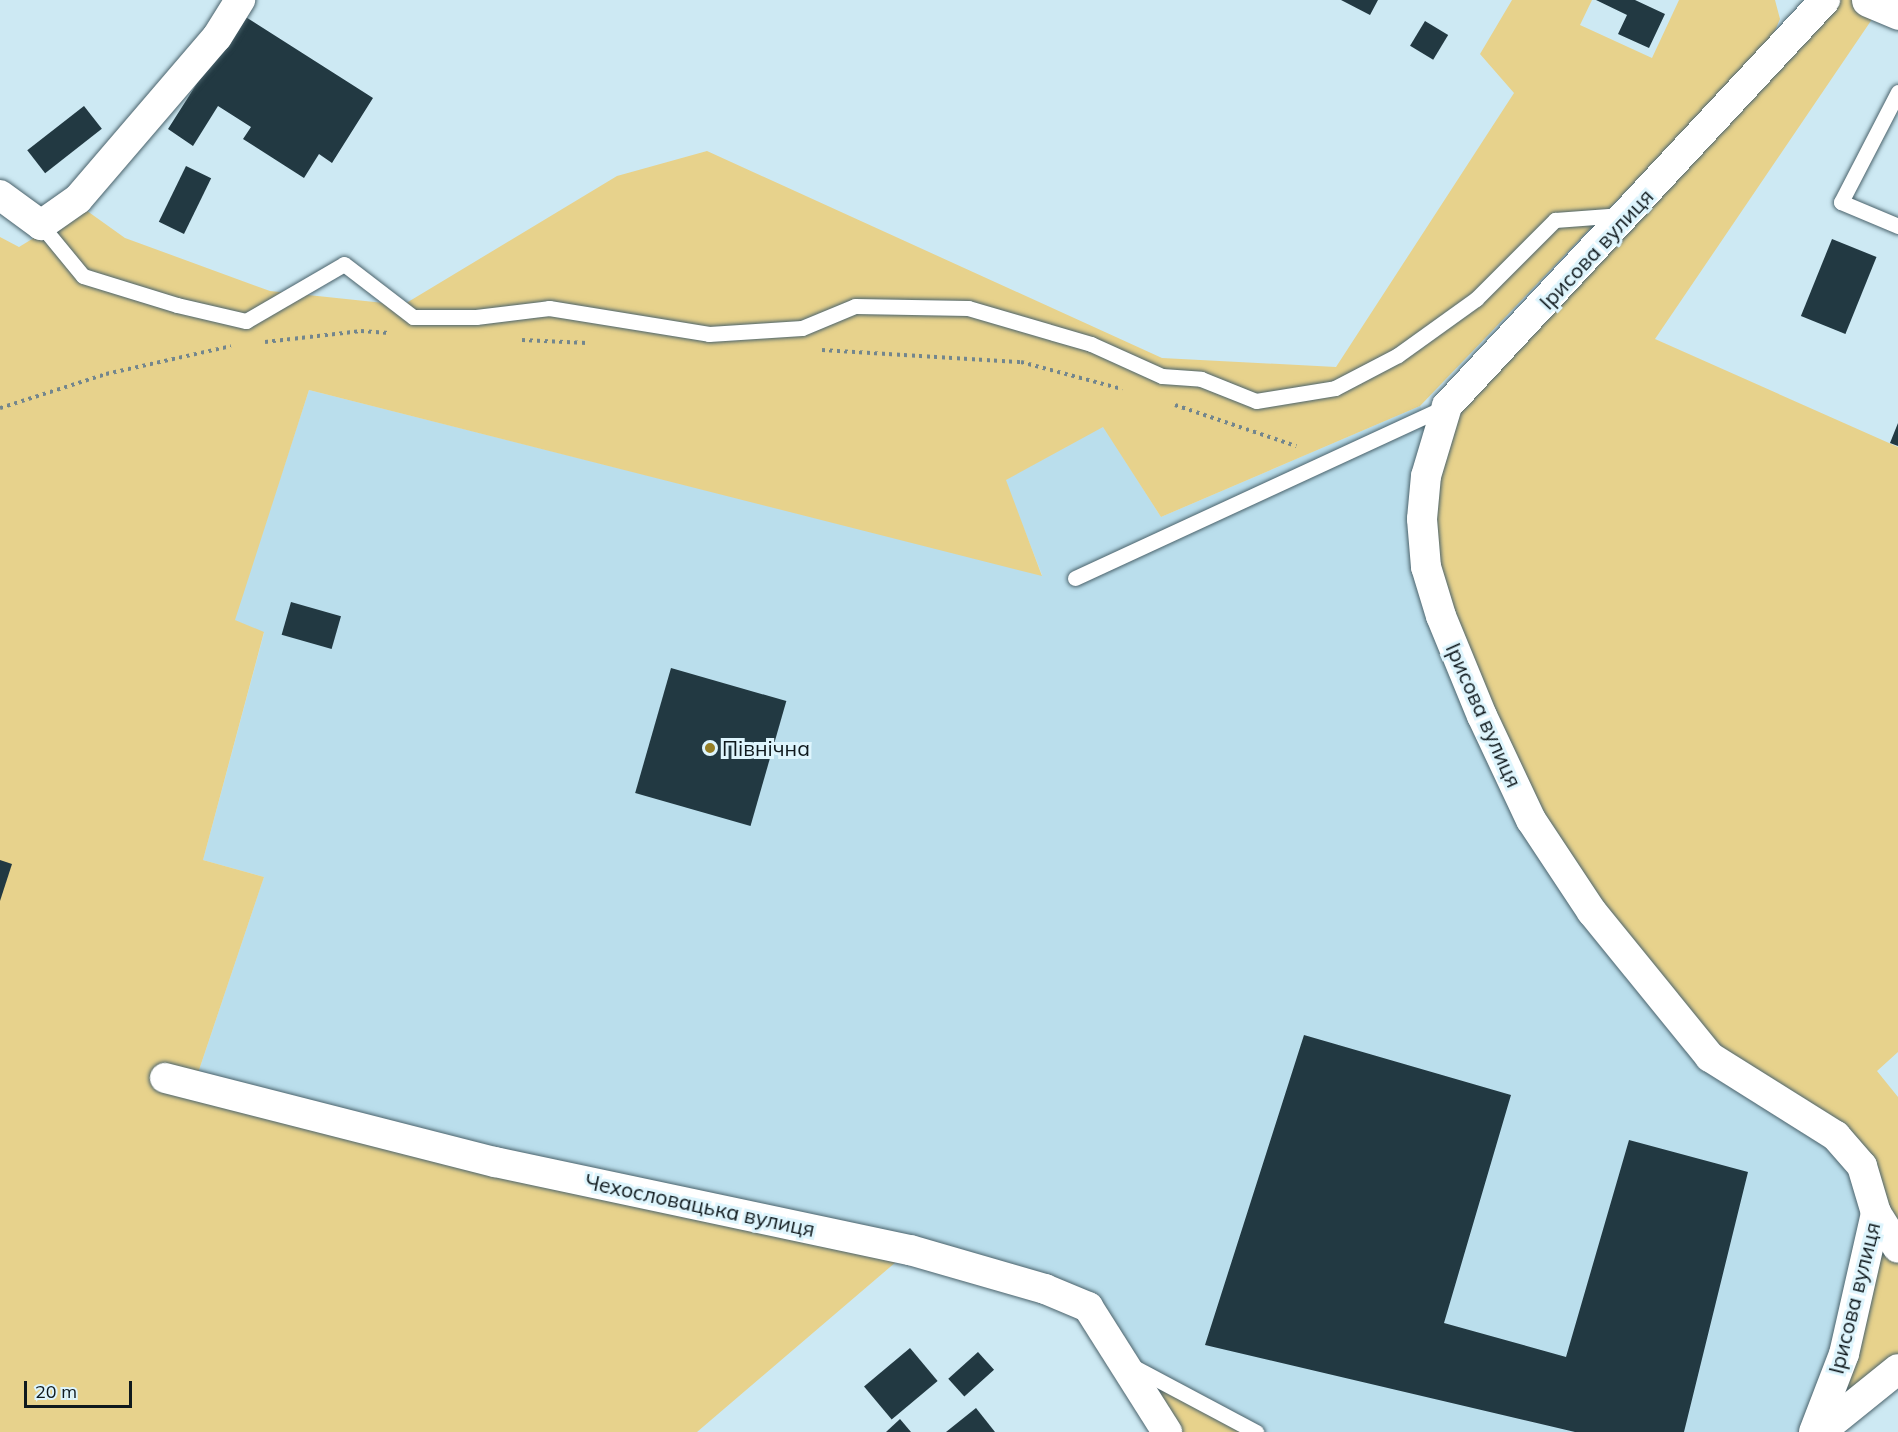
<!DOCTYPE html>
<meta charset="utf-8">
<style>
body{margin:0}
#map{position:relative;width:1898px;height:1432px;overflow:hidden;background:#cde9f3;font-family:Mulish,sans-serif}
div>[style]{position:absolute}
[style*='--x']{left:calc(var(--x)*1px);top:calc(var(--y)*1px);width:calc(var(--w)*1px);rotate:calc(var(--a)*1deg)}
.built>*{inset:0;background:#badeec}
.green>*{inset:0;background:#e7d28c}
.building>*{inset:0;background:#223942;transform-origin:0 0}
.path>*{height:4px;margin-top:-2px;transform-origin:0;background:repeating-linear-gradient(90deg,#73868d 0 3px,transparent 0 7.5px)}
.roads{filter:drop-shadow(0 0 2px #4a626b) drop-shadow(0 0 2px #4a626b)}
.service>*{height:15px;margin:-7.5px;padding:0 7.5px;transform-origin:7.5px;border-radius:7.5px;background:#fff}
.minor>*{height:30px;margin:-15px;padding:0 15px;transform-origin:15px;border-radius:15px;background:#fff}
.tertiary>*{height:33px;margin:-16.5px;padding:0 16.5px;transform-origin:16.5px;border-radius:16.5px;background:#fff}
.dots>*{width:16px;height:16px;translate:-50% -50%;box-sizing:border-box;border:3px solid #def5fd;border-radius:50%}
span{translate:-50% -50%;white-space:nowrap;text-align:center;line-height:1.15;-webkit-text-stroke:6px #def5fd;paint-order:stroke}
.street-label{font-size:21px;color:#0f191d}
.poi-label{font-size:21px;color:#0f191d}
.left{translate:0 -50%;text-align:left}
.scale{position:absolute;left:24px;top:1381px;width:108px;height:27px;box-sizing:border-box;border:3px solid #0f191d;border-top:0;padding-left:8px;font-size:18px;line-height:21px;white-space:nowrap;color:#0f191d;-webkit-text-stroke:4px #def5fd;paint-order:stroke}
</style>
<div id="map">
<div class="built">
<div style="clip-path:polygon(309px 390px,1042px 575px,1005px 480px,1103px 426px,1161px 517px,1420px 406px,1836px 1136px,1876px 1213px,1814px 1432px,1256px 1432px,1122px 1361px,1088px 1307px,197px 1076px,264px 877px,203px 860px,264px 633px,234px 620px)"></div>
</div>
<div class="green">
<div style="clip-path:polygon(1512px 0,1592px 0,1580px 25px,1652px 58px,1679px 0,1775px 0,1780px 19px,1771px 40px,1420px 406px,1161px 517px,1103px 427px,1006px 480px,1042px 576px,309px 390px,235px 620px,264px 632px,203px 860px,264px 877px,197px 1076px,910px 1250px,697px 1432px,0 1432px,0 237px,19px 247px,83px 208px,125px 238px,270px 291px,403px 305px,617px 176px,707px 151px,1162px 358px,1336px 367px,1514px 93px,1480px 54px)"></div>
<div style="clip-path:polygon(1825px 0,1898px 0,1881px 6px,1655px 339px,1898px 447px,1898px 1052px,1877px 1071px,1898px 1097px,1898px 1369px,1820px 1432px,1859px 1285px,1862px 1166px,1710px 1057px,1592px 912px,1426px 567px,1436px 439px)"></div>
<div style="clip-path:polygon(1122px 1361px,1256px 1432px,1167px 1432px)"></div>
</div>
<div class="building">
<div style="clip-path:polygon(1341px 0,1378px 0,1370px 15px)"></div>
<div style="clip-path:polygon(1596px 0,1635px 0,1665px 14px,1649px 48px,1618px 34px,1627px 15px)"></div>
<div style="clip-path:polygon(241px 14px,373px 98px,332px 163px,319px 154px,304px 178px,243px 139px,251px 127px,218px 106px,193px 146px,168px 129px)"></div>
<div style="left:1425px;top:21px;width:27px;height:29px;rotate:31deg"></div>
<div style="left:84px;top:106px;width:29px;height:72px;rotate:52deg"></div>
<div style="left:186px;top:166px;width:28px;height:62px;rotate:26deg"></div>
<div style="left:1832px;top:239px;width:48px;height:83px;rotate:22deg"></div>
<div style="clip-path:polygon(1898px 423px,1898px 446px,1890px 443px)"></div>
<div style="left:291px;top:602px;width:52px;height:34px;rotate:16deg"></div>
<div style="left:671px;top:668px;width:120px;height:130px;rotate:16deg"></div>
<div style="clip-path:polygon(0 860px,12px 864px,0 901px)"></div>
<div style="clip-path:polygon(1304px 1035px,1511px 1095px,1444px 1323px,1566px 1357px,1629px 1140px,1748px 1172px,1684px 1432px,1575px 1432px,1205px 1345px)"></div>
<div style="left:910px;top:1348px;width:43px;height:60px;rotate:50deg"></div>
<div style="left:978px;top:1352px;width:24px;height:40px;rotate:48deg"></div>
<div style="clip-path:polygon(976px 1408px,995px 1432px,946px 1432px)"></div>
<div style="clip-path:polygon(900px 1419px,911px 1432px,886px 1432px)"></div>
</div>
<div class="path">
<div style="--x:522;--y:340;--w:65;--a:2.6"></div>
<div style="--x:265;--y:342;--w:97;--a:-6.5"></div>
<div style="--x:361;--y:331;--w:28;--a:4"></div>
<div style="--x:822;--y:350;--w:199;--a:3.5"></div>
<div style="--x:1021;--y:362;--w:105;--a:15"></div>
<div style="--x:1175;--y:405;--w:128;--a:18.7"></div>
<div style="--x:0;--y:408;--w:111;--a:-17.8"></div>
<div style="--x:106;--y:374;--w:128;--a:-12.6"></div>
</div>
<div class="roads">
<div class="service">
<div style="--x:1898;--y:92;--w:124;--a:117.4"></div>
<div style="--x:1841;--y:202;--w:62;--a:22.8"></div>
<div style="--x:41;--y:225;--w:66;--a:50.5"></div>
<div style="--x:83;--y:276;--w:98;--a:17.1"></div>
<div style="--x:177;--y:305;--w:71;--a:13.1"></div>
<div style="--x:246;--y:321;--w:113;--a:-30.2"></div>
<div style="--x:344;--y:264;--w:87;--a:37.5"></div>
<div style="--x:413;--y:317;--w:63;--a:0"></div>
<div style="--x:476;--y:317;--w:74;--a:-7"></div>
<div style="--x:549;--y:308;--w:162;--a:9.2"></div>
<div style="--x:709;--y:334;--w:93;--a:-3.7"></div>
<div style="--x:802;--y:328;--w:57;--a:-22.5"></div>
<div style="--x:855;--y:306;--w:113;--a:1"></div>
<div style="--x:968;--y:308;--w:128;--a:16.3"></div>
<div style="--x:1091;--y:344;--w:78;--a:24.3"></div>
<div style="--x:1162;--y:376;--w:39;--a:4"></div>
<div style="--x:1201;--y:379;--w:59;--a:21.8"></div>
<div style="--x:1256;--y:401;--w:80;--a:-9.3"></div>
<div style="--x:1335;--y:388;--w:71;--a:-27.6"></div>
<div style="--x:1398;--y:355;--w:96;--a:-35.7"></div>
<div style="--x:1476;--y:299;--w:112;--a:-45"></div>
<div style="--x:1555;--y:220;--w:67;--a:-4.3"></div>
<div style="--x:1075;--y:578;--w:410;--a:-24.8"></div>
<div style="--x:1130;--y:1365;--w:143;--a:28"></div>
</div>
<div class="minor">
<div style="--x:0;--y:195;--w:51;--a:36.2"></div>
<div style="--x:41;--y:225;--w:45;--a:-35.1"></div>
<div style="--x:78;--y:199;--w:213;--a:-49.4"></div>
<div style="--x:217;--y:37;--w:44;--a:-58.1"></div>
<div style="--x:165;--y:1078;--w:341;--a:14.3"></div>
<div style="--x:495;--y:1162;--w:424;--a:12"></div>
<div style="--x:910;--y:1250;--w:141;--a:16.1"></div>
<div style="--x:1045;--y:1289;--w:47;--a:22.7"></div>
<div style="--x:1088;--y:1307;--w:148;--a:57.7"></div>
<div style="--x:1876;--y:1213;--w:41;--a:57.8"></div>
<div style="--x:1814;--y:1432;--w:84;--a:-69"></div>
<div style="--x:1844;--y:1354;--w:145;--a:-77.2"></div>
<div style="--x:1876;--y:1213;--w:49;--a:-106.6"></div>
<div style="--x:1862;--y:1166;--w:40;--a:-131"></div>
<div style="--x:1836;--y:1136;--w:149;--a:-147.9"></div>
<div style="--x:1710;--y:1057;--w:187;--a:-129.1"></div>
<div style="--x:1592;--y:912;--w:110;--a:-123.5"></div>
<div style="--x:1531;--y:820;--w:115;--a:-115.2"></div>
<div style="--x:1482;--y:716;--w:108;--a:-112.3"></div>
<div style="--x:1441;--y:616;--w:51;--a:-107"></div>
<div style="--x:1426;--y:567;--w:48;--a:-94.8"></div>
<div style="--x:1422;--y:519;--w:43;--a:-84.7"></div>
<div style="--x:1426;--y:476;--w:73;--a:-73.3"></div>
<div style="--x:1447;--y:406;--w:555;--a:-47.05"></div>
<div style="--x:1820;--y:1432;--w:100;--a:-38.9"></div>
</div>
<div class="tertiary">
<div style="--x:1868;--y:0;--w:33;--a:23"></div>
</div>
</div>
<div class="dots">
<div style="left:710px;top:748px;background:#957e25"></div>
</div>
<div class="street-label">
<span style="left:1596px;top:249px;rotate:-47deg">Ірисова вулиця</span>
<span style="left:1484px;top:715px;rotate:66deg">Ірисова вулиця</span>
<span style="left:700px;top:1205px;rotate:12deg">Чехословацька вулиця</span>
<span style="left:1854px;top:1298px;rotate:-76deg">Ірисова вулиця</span>
</div>
<div class="poi-label">
<span class="left" style="left:722px;top:748px">Північна</span>
</div>
<div class="scale">20 m</div>
</div>
